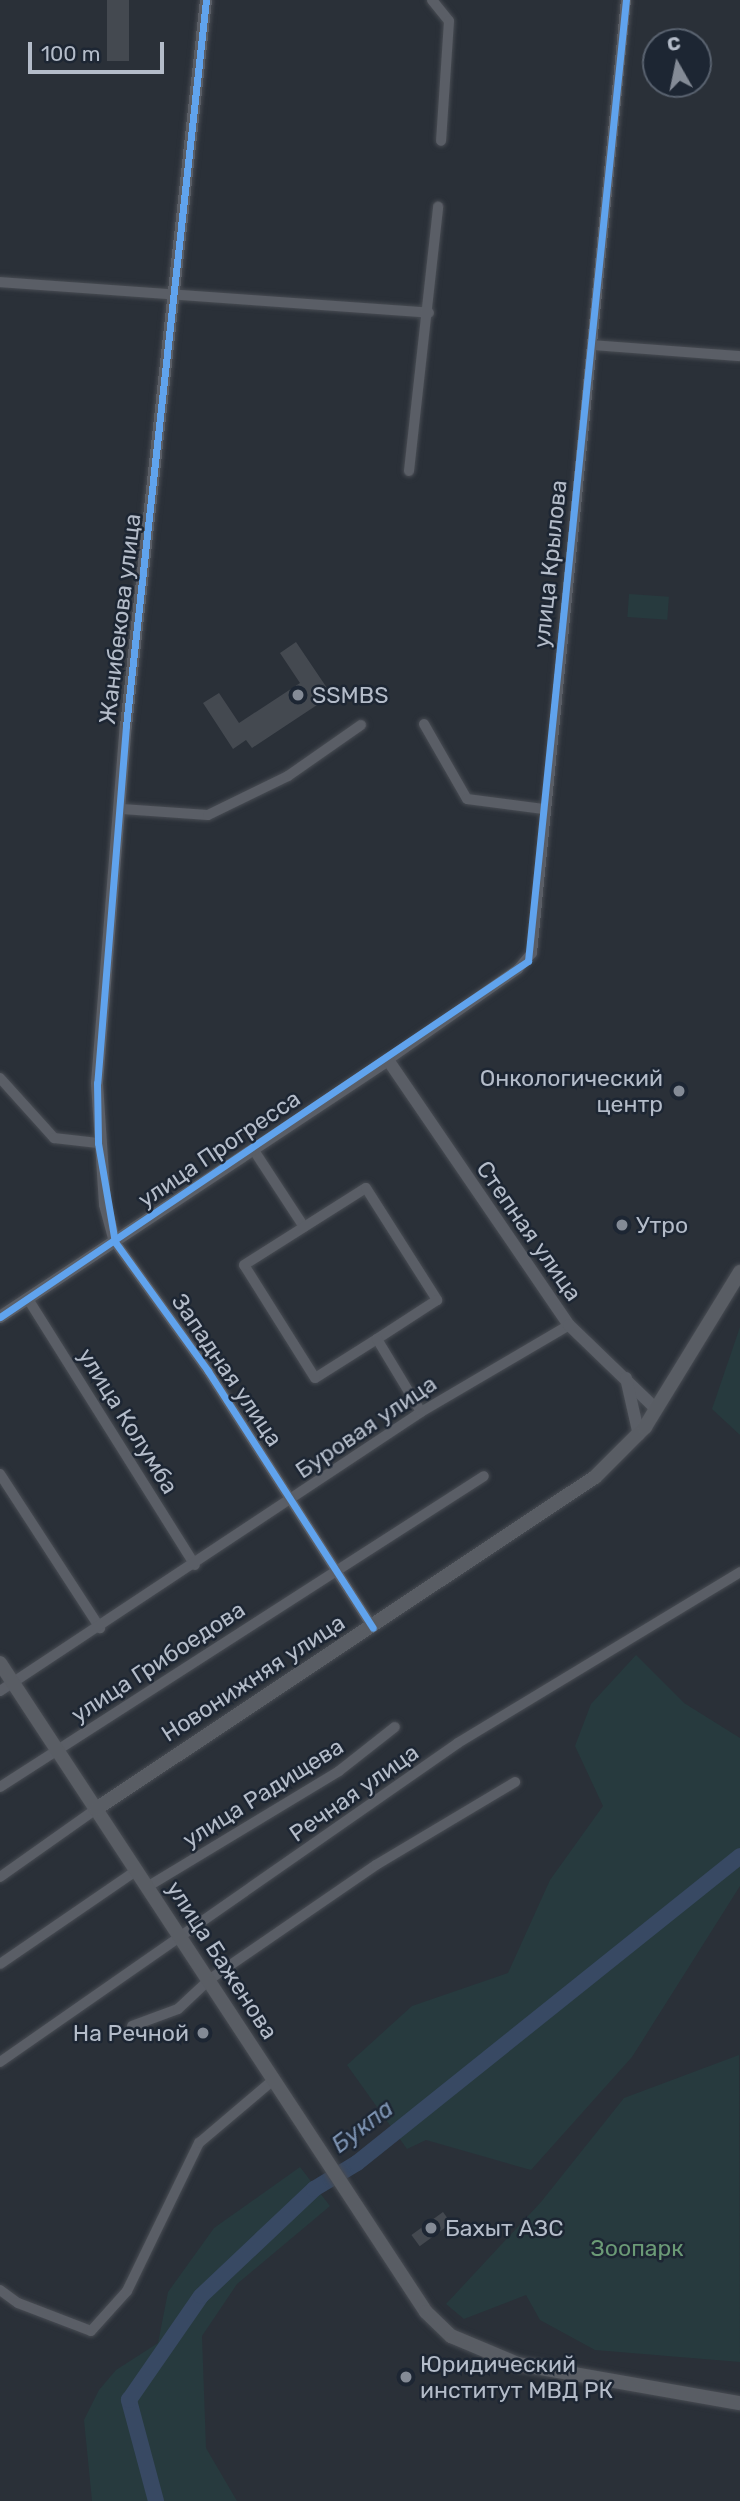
<!DOCTYPE html>
<meta charset="utf-8">
<style>
body{margin:0}
#map{position:relative;width:740px;height:2501px;overflow:hidden;background:#2a3038;font-family:Rubik,sans-serif}
div>[style]{position:absolute}
[style*='--x']{left:calc(var(--x)*1px);top:calc(var(--y)*1px);width:calc(var(--w)*1px);rotate:calc(var(--a)*1deg)}
.green>*{inset:0;background:#273a3e;transform-origin:0 0}
.river>*{height:16px;margin:-8px;padding:0 8px;transform-origin:8px;border-radius:8px;background:#384963}
.building>*{inset:0;background:#444950;transform-origin:0 0}
.roads{filter:drop-shadow(0 0 2px #484c53) drop-shadow(0 0 2px #484c53)}
.minor>*{height:10px;margin:-5px;padding:0 5px;transform-origin:5px;border-radius:5px;background:#5a5e66}
.tertiary>*{height:12px;margin:-6px;padding:0 6px;transform-origin:6px;border-radius:6px;background:#5a5e66}
.secondary>*{height:14px;margin:-7px;padding:0 7px;transform-origin:7px;border-radius:7px;background:#595d64}
.cycleway>*{height:7px;margin:-3.5px;padding:0 3.5px;transform-origin:3.5px;border-radius:3.5px;background:#60a3ed}
.dots>*{width:19px;height:19px;translate:-50% -50%;box-sizing:border-box;border:4px solid #1d2633;border-radius:50%}
span{translate:-50% -50%;white-space:nowrap;text-align:center;line-height:1.15;-webkit-text-stroke:5px #1d2633;paint-order:stroke}
.street-label{font-size:23px;color:#b4bcc9}
.poi-label{font-size:23px;color:#b4bcc9}
.left{translate:0 -50%;text-align:left}
.right{translate:-100% -50%;text-align:right}
.park-label{font-size:23px;color:#6b9a76}
.water-label{font-size:24px;color:#7c92b1;font-style:italic}
.north{position:absolute;left:642px;top:28px;width:70px;height:70px;box-sizing:border-box;background:#1d2633;border:2px solid #59626f;border-radius:50%;rotate:351deg;font-size:19px;font-weight:700;line-height:28px;text-align:center;color:#b4bcc9}
.north::after{content:'';display:block;margin:auto;width:24px;height:32px;background:#848b96;clip-path:polygon(50% 0,100% 100%,50% 72%,0 100%)}
.scale{position:absolute;left:28px;top:42px;width:136px;height:32px;box-sizing:border-box;border:4px solid #b4bcc9;border-top:0;padding-left:9px;font-size:21px;line-height:24px;white-space:nowrap;color:#b4bcc9;-webkit-text-stroke:5px #1d2633;paint-order:stroke}
</style>
<div id="map">
<div class="green">
<div style="left:629px;top:594px;width:40px;height:23px;rotate:4deg"></div>
<div style="clip-path:polygon(740px 1327px,740px 1435px,712px 1409px)"></div>
<div style="clip-path:polygon(636px 1655px,684px 1703px,740px 1738px,740px 1886px,632px 2057px,531px 2170px,426px 2140px,407px 2149px,347px 2065px,412px 2006px,508px 1973px,550px 1880px,603px 1806px,575px 1746px,591px 1704px)"></div>
<div style="clip-path:polygon(739px 2055px,740px 2362px,595px 2350px,540px 2320px,526px 2295px,464px 2319px,446px 2304px,541px 2202px,624px 2098px)"></div>
<div style="clip-path:polygon(300px 2167px,330px 2206px,237px 2284px,202px 2336px,206px 2448px,237px 2501px,92px 2501px,84px 2420px,99px 2390px,116px 2370px,158px 2343px,168px 2292px,214px 2228px)"></div>
</div>
<div class="river">
<div style="--x:156;--y:2501;--w:105;--a:-105"></div>
<div style="--x:129;--y:2400;--w:126;--a:-55.3"></div>
<div style="--x:201;--y:2296;--w:156;--a:-43.4"></div>
<div style="--x:314;--y:2189;--w:50;--a:-31.2"></div>
<div style="--x:357;--y:2163;--w:491;--a:-38.7"></div>
</div>
<div class="building">
<div style="left:107px;top:0;width:22px;height:61px"></div>
<div style="clip-path:polygon(296px 642px,327px 688px,312px 698px,317px 705px,252px 748px,246px 740px,233px 749px,203px 703px,219px 693px,239px 723px,300px 683px,280px 653px)"></div>
<div style="left:443px;top:2212px;width:14px;height:39px;rotate:54deg"></div>
</div>
<div class="roads">
<div class="minor">
<div style="--x:432;--y:0;--w:27;--a:51"></div>
<div style="--x:449;--y:21;--w:120;--a:93.8"></div>
<div style="--x:0;--y:282;--w:430;--a:4.1"></div>
<div style="--x:592;--y:345;--w:148;--a:4.3"></div>
<div style="--x:409;--y:471;--w:266;--a:-83.7"></div>
<div style="--x:424;--y:724;--w:86;--a:60.2"></div>
<div style="--x:467;--y:799;--w:77;--a:7.5"></div>
<div style="--x:122;--y:809;--w:86;--a:4"></div>
<div style="--x:208;--y:815;--w:89;--a:-26"></div>
<div style="--x:288;--y:776;--w:89;--a:-34.9"></div>
<div style="--x:388;--y:1060;--w:159;--a:-35"></div>
<div style="--x:518;--y:969;--w:21;--a:-49"></div>
<div style="--x:532;--y:953;--w:958;--a:-84.37"></div>
<div style="--x:0;--y:1078;--w:81;--a:48"></div>
<div style="--x:54;--y:1138;--w:44;--a:6.5"></div>
<div style="--x:253;--y:1149;--w:93;--a:56.8"></div>
<div style="--x:115;--y:1242;--w:159;--a:54.2"></div>
<div style="--x:208;--y:1371;--w:305;--a:57.3"></div>
<div style="--x:28;--y:1299;--w:314;--a:57.9"></div>
<div style="--x:377;--y:1339;--w:73;--a:147.8"></div>
<div style="--x:315;--y:1378;--w:133;--a:-122.1"></div>
<div style="--x:244;--y:1265;--w:144;--a:-32.3"></div>
<div style="--x:366;--y:1188;--w:133;--a:57.6"></div>
<div style="--x:437;--y:1300;--w:72;--a:147"></div>
<div style="--x:377;--y:1339;--w:85;--a:58.9"></div>
<div style="--x:0;--y:1474;--w:184;--a:57"></div>
<div style="--x:0;--y:1691;--w:505;--a:-33.53"></div>
<div style="--x:421;--y:1412;--w:172;--a:-30.4"></div>
<div style="--x:0;--y:1787;--w:575;--a:-32.72"></div>
<div style="--x:0;--y:1877;--w:118;--a:-35.3"></div>
<div style="--x:147;--y:1887;--w:224;--a:-31.1"></div>
<div style="--x:339;--y:1771;--w:71;--a:-38.2"></div>
<div style="--x:0;--y:1964;--w:165;--a:-34.4"></div>
<div style="--x:132;--y:2026;--w:49;--a:-20.3"></div>
<div style="--x:178;--y:2009;--w:44;--a:-43.2"></div>
<div style="--x:210;--y:1979;--w:201;--a:-34.5"></div>
<div style="--x:376;--y:1865;--w:162;--a:-30.8"></div>
<div style="--x:0;--y:2062;--w:558;--a:-34.86"></div>
<div style="--x:458;--y:1743;--w:330;--a:-31.2"></div>
<div style="--x:0;--y:2290;--w:22;--a:36"></div>
<div style="--x:18;--y:2303;--w:78;--a:21"></div>
<div style="--x:91;--y:2331;--w:54;--a:-48"></div>
<div style="--x:127;--y:2291;--w:165;--a:-64.1"></div>
<div style="--x:199;--y:2143;--w:96;--a:-40.3"></div>
</div>
<div class="tertiary">
<div style="--x:115;--y:1242;--w:39;--a:-105"></div>
<div style="--x:105;--y:1204;--w:121;--a:-93.8"></div>
<div style="--x:97;--y:1083;--w:358;--a:-85.4"></div>
<div style="--x:126;--y:726;--w:730;--a:-83.71"></div>
<div style="--x:0;--y:1317;--w:465;--a:-33.5"></div>
<div style="--x:388;--y:1060;--w:321;--a:55.7"></div>
<div style="--x:569;--y:1325;--w:121;--a:44"></div>
<div style="--x:626;--y:1378;--w:58;--a:77.2"></div>
</div>
<div class="secondary">
<div style="--x:0;--y:1663;--w:776;--a:56.72"></div>
<div style="--x:426;--y:2312;--w:35;--a:44"></div>
<div style="--x:451;--y:2336;--w:73;--a:22.7"></div>
<div style="--x:518;--y:2364;--w:225;--a:10"></div>
<div style="--x:96;--y:1809;--w:599;--a:-33.64"></div>
<div style="--x:595;--y:1477;--w:71;--a:-45"></div>
<div style="--x:645;--y:1427;--w:182;--a:-58.5"></div>
</div>
</div>
<div class="cycleway">
<div style="--x:206;--y:0;--w:730;--a:96.29"></div>
<div style="--x:126;--y:726;--w:358;--a:94.6"></div>
<div style="--x:97;--y:1083;--w:60;--a:89"></div>
<div style="--x:98;--y:1143;--w:100;--a:80.3"></div>
<div style="--x:115;--y:1242;--w:159;--a:54.2"></div>
<div style="--x:208;--y:1371;--w:305;--a:57.3"></div>
<div style="--x:0;--y:1317;--w:637;--a:-33.99"></div>
<div style="--x:528;--y:961;--w:966;--a:-84.18"></div>
</div>
<div class="dots">
<div style="left:298px;top:695px;background:#848b96"></div>
<div style="left:679px;top:1091px;background:#848b96"></div>
<div style="left:622px;top:1225px;background:#848b96"></div>
<div style="left:203px;top:2033px;background:#848b96"></div>
<div style="left:431px;top:2228px;background:#848b96"></div>
<div style="left:406px;top:2377px;background:#848b96"></div>
</div>
<div class="street-label">
<span style="left:550px;top:564px;rotate:-84deg">улица Крылова</span>
<span style="left:120px;top:619px;rotate:-83deg">Жанибекова улица</span>
<span style="left:219px;top:1149px;rotate:-34deg">улица Прогресса</span>
<span style="left:529px;top:1231px;rotate:55deg">Степная улица</span>
<span style="left:227px;top:1370px;rotate:56deg">Западная улица</span>
<span style="left:128px;top:1421px;rotate:58deg">улица Колумба</span>
<span style="left:366px;top:1427px;rotate:-34deg">Буровая улица</span>
<span style="left:158px;top:1662px;rotate:-33deg">улица Грибоедова</span>
<span style="left:253px;top:1678px;rotate:-33deg">Новонижняя улица</span>
<span style="left:263px;top:1793px;rotate:-32deg">улица Радищева</span>
<span style="left:354px;top:1793px;rotate:-35deg">Речная улица</span>
<span style="left:222px;top:1960px;rotate:57deg">улица Баженова</span>
</div>
<div class="poi-label">
<span class="left" style="left:312px;top:695px">SSMBS</span>
<span class="right" style="left:663px;top:1091px">Онкологический<br>центр</span>
<span class="left" style="left:636px;top:1225px">Утро</span>
<span class="right" style="left:189px;top:2033px">На Речной</span>
<span class="left" style="left:445px;top:2228px">Бахыт АЗС</span>
<span class="left" style="left:420px;top:2377px">Юридический<br>институт МВД РК</span>
</div>
<div class="park-label">
<span style="left:637px;top:2248px">Зоопарк</span>
</div>
<div class="water-label">
<span style="left:363px;top:2127px;rotate:-37deg">Букпа</span>
</div>
<div class="north">С</div>
<div class="scale">100 m</div>
</div>
